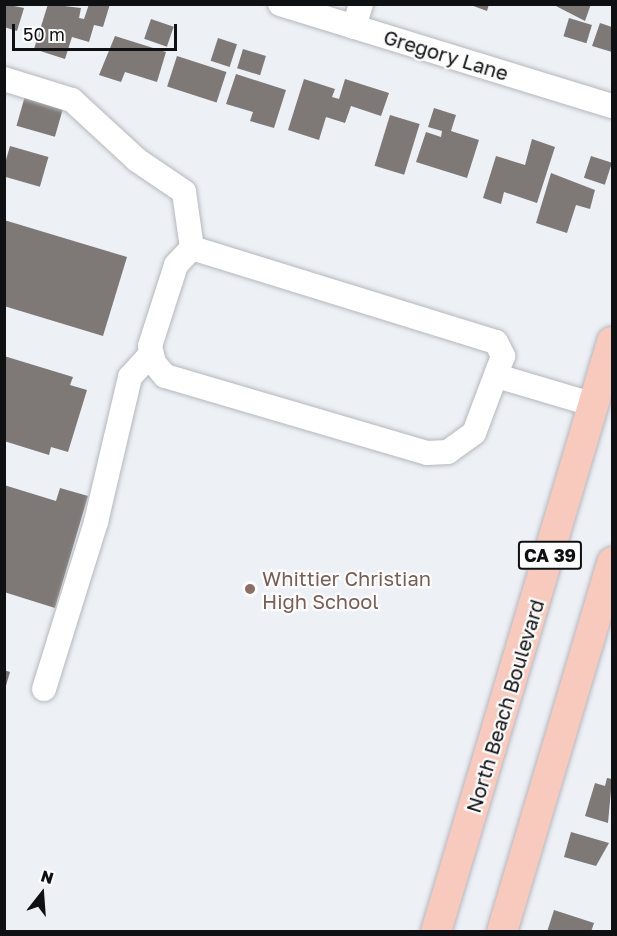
<!DOCTYPE html>
<style>
body{margin:0}
#map{position:relative;width:617px;height:936px;overflow:hidden;background:#edf0f5;font-family:"Golos Text",sans-serif}
div>[style]{position:absolute}
[style*='--x']{left:calc(var(--x)*1px);top:calc(var(--y)*1px);width:calc(var(--w)*1px);rotate:calc(var(--a)*1deg)}
.building>*{inset:0;background:#7e7977;transform-origin:0 0}
.roads{filter:drop-shadow(0 0 2px #b5b7bc) drop-shadow(0 0 2px #b5b7bc)}
.minor>*{height:24px;margin:-12px;padding:0 12px;transform-origin:12px;border-radius:12px;background:#fff}
.major>*{height:30px;margin:-15px;padding:0 15px;transform-origin:15px;border-radius:15px;background:#f7cabd}
.dots>*{width:16px;height:16px;translate:-50% -50%;box-sizing:border-box;border:3px solid #fdfdfe;border-radius:50%}
span{translate:-50% -50%;white-space:nowrap;text-align:center;line-height:1.15;-webkit-text-stroke:4.5px #fdfdfe;paint-order:stroke}
.shield-label span{padding:2px 4px;background:#fdfdfe;border:2px solid;border-radius:4px;-webkit-text-stroke-width:0}
.shield-label{font-size:18px;color:#0f1012;font-weight:700}
.street-label{font-size:20px;color:#0f1012}
.education-label{font-size:20px;color:#785e54}
.left{translate:0 -50%;text-align:left}
.frame{position:absolute;inset:0;border:6px solid #0f1012;pointer-events:none}
.north{position:absolute;left:12px;top:864px;width:60px;height:60px;-webkit-text-stroke:4px #fdfdfe;paint-order:stroke;rotate:17deg;font-size:16px;font-weight:700;line-height:24px;text-align:center;color:#0f1012}
.north::after{content:'';display:block;margin:auto;width:21px;height:27px;background:#0f1012;clip-path:polygon(50% 0,100% 100%,50% 72%,0 100%)}
.scale{position:absolute;left:12px;top:24px;width:165px;height:27px;box-sizing:border-box;border:3px solid #0f1012;border-top:0;padding-left:8px;font-size:18px;line-height:21px;white-space:nowrap;color:#0f1012;-webkit-text-stroke:4px #fdfdfe;paint-order:stroke}
</style>
<div id="map">
<div class="building">
<div style="clip-path:polygon(4px 4px,24px 8px,17px 31px,4px 27px)"></div>
<div style="clip-path:polygon(48px 4px,81px 8px,79px 18px,84px 19px,89px 4px,110px 4px,103px 27px,94px 25px,89px 42px,72px 37px,65px 59px,34px 49px)"></div>
<div style="clip-path:polygon(468px 4px,489px 4px,487px 11px)"></div>
<div style="clip-path:polygon(552px 4px,591px 4px,585px 21px)"></div>
<div style="left:569px;top:18px;width:24px;height:19px;rotate:17deg"></div>
<div style="left:151px;top:19px;width:24px;height:21px;rotate:19deg"></div>
<div style="clip-path:polygon(600px 23px,612px 27px,612px 52px,592px 46px)"></div>
<div style="clip-path:polygon(115px 36px,166px 52px,157px 82px,125px 72px,121px 82px,99px 75px)"></div>
<div style="left:218px;top:38px;width:20px;height:24px;rotate:18deg"></div>
<div style="left:243px;top:49px;width:24px;height:20px;rotate:17deg"></div>
<div style="left:177px;top:56px;width:52px;height:32px;rotate:18deg"></div>
<div style="clip-path:polygon(236px 74px,286px 90px,274px 128px,250px 121px,253px 112px,226px 104px)"></div>
<div style="clip-path:polygon(304px 79px,335px 89px,332px 97px,339px 99px,345px 79px,389px 93px,381px 116px,351px 106px,345px 123px,326px 117px,319px 140px,288px 130px)"></div>
<div style="left:25px;top:96px;width:40px;height:31px;rotate:16deg"></div>
<div style="clip-path:polygon(434px 108px,456px 115px,451px 131px,479px 140px,467px 178px,416px 162px,426px 132px,441px 137px,442px 131px,428px 127px)"></div>
<div style="left:390px;top:115px;width:31px;height:53px;rotate:17deg"></div>
<div style="clip-path:polygon(532px 139px,555px 147px,537px 203px,504px 192px,501px 204px,483px 198px,496px 156px,525px 165px)"></div>
<div style="left:10px;top:146px;width:40px;height:31px;rotate:16deg"></div>
<div style="left:591px;top:156px;width:22px;height:23px;rotate:18deg"></div>
<div style="clip-path:polygon(551px 173px,595px 190px,590px 209px,576px 205px,567px 233px,536px 223px)"></div>
<div style="clip-path:polygon(4px 220px,127px 257px,103px 336px,4px 306px)"></div>
<div style="clip-path:polygon(4px 356px,73px 377px,70px 385px,87px 390px,68px 452px,51px 447px,49px 455px,4px 441px)"></div>
<div style="clip-path:polygon(4px 485px,56px 501px,60px 488px,88px 496px,55px 608px,4px 592px)"></div>
<div style="clip-path:polygon(4px 670px,10px 672px,5px 689px,4px 689px)"></div>
<div style="clip-path:polygon(607px 778px,612px 779px,608px 823px,585px 816px,595px 783px,605px 786px)"></div>
<div style="clip-path:polygon(571px 832px,609px 843px,596px 866px,564px 857px)"></div>
<div style="clip-path:polygon(554px 910px,594px 923px,591px 932px,547px 932px)"></div>
</div>
<div class="roads">
<div class="minor">
<div style="--x:280;--y:4;--w:347;--a:17.1"></div>
<div style="--x:354;--y:27;--w:24;--a:-73"></div>
<div style="--x:4;--y:79;--w:71;--a:17.2"></div>
<div style="--x:72;--y:100;--w:88;--a:42.7"></div>
<div style="--x:137;--y:160;--w:57;--a:34.2"></div>
<div style="--x:184;--y:192;--w:57;--a:81.9"></div>
<div style="--x:192;--y:248;--w:318;--a:17.2"></div>
<div style="--x:496;--y:342;--w:16;--a:63"></div>
<div style="--x:503;--y:356;--w:82;--a:110.6"></div>
<div style="--x:474;--y:433;--w:32;--a:144"></div>
<div style="--x:448;--y:452;--w:21;--a:177"></div>
<div style="--x:427;--y:453;--w:273;--a:-163.6"></div>
<div style="--x:165;--y:376;--w:17;--a:-130"></div>
<div style="--x:154;--y:363;--w:17;--a:-103"></div>
<div style="--x:150;--y:346;--w:85;--a:-72.2"></div>
<div style="--x:176;--y:265;--w:23;--a:-47"></div>
<div style="--x:497;--y:376;--w:101;--a:16.6"></div>
<div style="--x:44;--y:689;--w:175;--a:-72.7"></div>
<div style="--x:96;--y:522;--w:149;--a:-76.8"></div>
<div style="--x:130;--y:377;--w:30;--a:-48"></div>
</div>
<div class="major">
<div style="--x:436;--y:932;--w:616;--a:-73.39"></div>
<div style="--x:502;--y:932;--w:386;--a:-73.4"></div>
</div>
</div>
<div class="dots">
<div style="left:250px;top:589px;background:#8d6e63"></div>
</div>
<div class="shield-label">
<span style="left:550px;top:555px">CA 39</span>
</div>
<div class="street-label">
<span style="left:446px;top:55px;rotate:17deg">Gregory Lane</span>
<span style="left:505px;top:706px;rotate:-73deg">North Beach Boulevard</span>
</div>
<div class="education-label">
<span class="left" style="left:262px;top:590px">Whittier Christian<br>High School</span>
</div>
<div class="frame"></div>
<div class="north">N</div>
<div class="scale">50 m</div>
</div>
